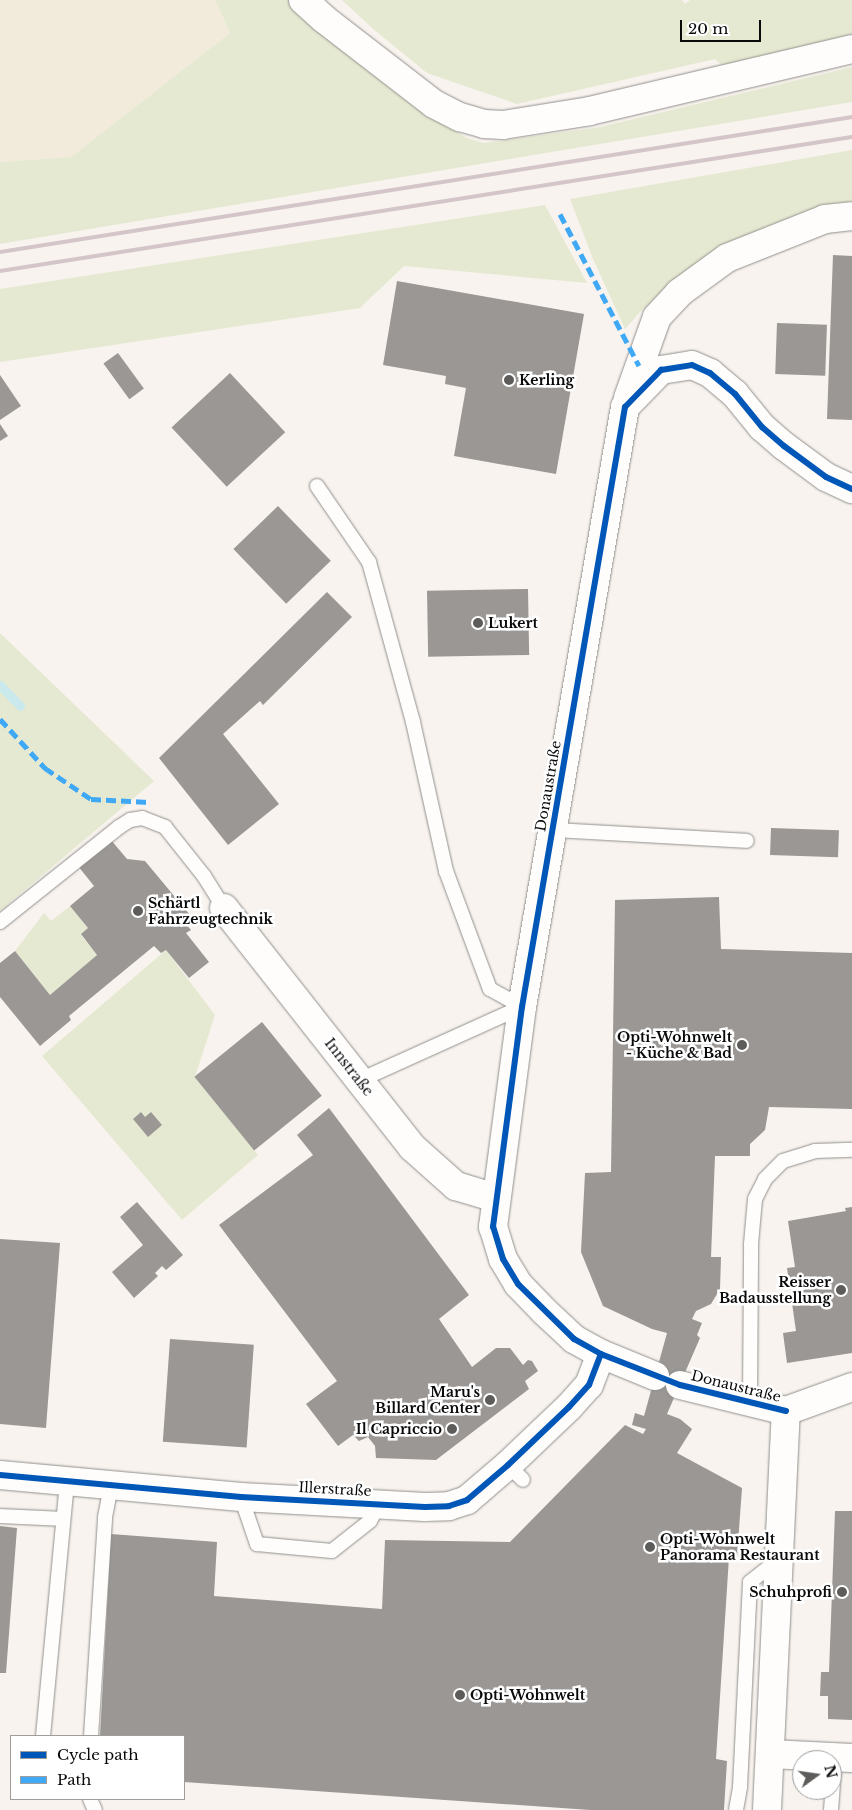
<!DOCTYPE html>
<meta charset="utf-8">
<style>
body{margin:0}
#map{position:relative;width:852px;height:1810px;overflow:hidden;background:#f8f3ee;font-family:"Libre Baskerville",serif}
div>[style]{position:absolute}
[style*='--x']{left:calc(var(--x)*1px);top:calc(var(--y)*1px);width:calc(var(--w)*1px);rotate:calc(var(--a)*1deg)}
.farmland>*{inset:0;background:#f2ebdc}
.green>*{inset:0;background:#e6e9d1}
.stream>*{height:9px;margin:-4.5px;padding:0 4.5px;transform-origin:4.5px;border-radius:4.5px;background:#c9e9ed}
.building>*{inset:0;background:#9a9794;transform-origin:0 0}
.roads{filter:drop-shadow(0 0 1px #918f8d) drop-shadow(0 0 1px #918f8d)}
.lane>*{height:14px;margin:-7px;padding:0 7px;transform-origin:7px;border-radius:7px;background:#fefdfc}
.street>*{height:28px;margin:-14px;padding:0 14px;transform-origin:14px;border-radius:14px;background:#fefdfc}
.rail>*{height:4px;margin:-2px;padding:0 2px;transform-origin:2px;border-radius:2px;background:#d3c5c8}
.quiet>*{height:5px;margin-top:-2.5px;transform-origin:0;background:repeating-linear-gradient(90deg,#3fa9f5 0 10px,transparent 0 15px)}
.cycleway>*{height:6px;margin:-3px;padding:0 3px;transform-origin:3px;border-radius:3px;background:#0057b8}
.dots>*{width:14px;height:14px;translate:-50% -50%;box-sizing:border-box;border:2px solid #fff;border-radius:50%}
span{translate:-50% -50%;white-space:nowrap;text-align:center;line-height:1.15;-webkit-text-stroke:5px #fff;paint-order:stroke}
.poi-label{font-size:14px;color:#0a0a0a;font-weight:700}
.left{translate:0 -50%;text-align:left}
.right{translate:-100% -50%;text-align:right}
.street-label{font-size:14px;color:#0a0a0a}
.legend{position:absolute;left:10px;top:1735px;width:175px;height:65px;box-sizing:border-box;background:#fff;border:1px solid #9d9d9d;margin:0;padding:6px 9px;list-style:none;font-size:15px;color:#0a0a0a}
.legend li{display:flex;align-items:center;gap:10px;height:25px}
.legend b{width:25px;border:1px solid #9d9d9d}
.north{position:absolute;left:792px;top:1750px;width:50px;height:50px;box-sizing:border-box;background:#fff;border:1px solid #9d9d9d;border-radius:50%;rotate:76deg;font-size:14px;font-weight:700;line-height:20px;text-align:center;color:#0a0a0a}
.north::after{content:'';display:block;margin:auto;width:18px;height:22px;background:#5d5c5a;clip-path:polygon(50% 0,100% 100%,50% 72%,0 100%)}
.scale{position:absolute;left:680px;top:20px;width:81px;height:22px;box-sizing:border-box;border:2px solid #0a0a0a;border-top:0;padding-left:6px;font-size:15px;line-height:18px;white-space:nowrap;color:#0a0a0a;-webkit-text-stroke:4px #fff;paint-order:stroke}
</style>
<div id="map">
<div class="farmland">
<div style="clip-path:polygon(0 0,215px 0,230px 33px,71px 157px,0 162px)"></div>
</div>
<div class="green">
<div style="clip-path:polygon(215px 0,291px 0,440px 121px,467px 138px,484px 143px,600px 127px,852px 67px,852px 102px,0 244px,0 162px,71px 157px,230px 33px)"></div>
<div style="clip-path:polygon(342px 0,682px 0,685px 4px,690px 0,852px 0,852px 34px,725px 68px,715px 59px,517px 104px,427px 73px,372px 28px)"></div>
<div style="clip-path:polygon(852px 150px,852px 202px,819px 206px,735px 244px,680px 277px,640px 312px,625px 329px,593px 259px,570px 199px)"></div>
<div style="clip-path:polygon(545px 205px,587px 283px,404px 266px,360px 308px,0 362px,0 289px)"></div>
<div style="clip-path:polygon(0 633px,154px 781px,0 911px)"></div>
<div style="clip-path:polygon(70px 906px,88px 928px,81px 935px,97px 955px,50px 995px,15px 951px,44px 913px,51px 921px)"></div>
<div style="clip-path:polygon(166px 950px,215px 1015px,195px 1077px,258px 1155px,182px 1220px,42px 1056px)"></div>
</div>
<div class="stream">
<div style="--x:0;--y:685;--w:29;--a:46"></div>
</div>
<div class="building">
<div style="clip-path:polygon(833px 255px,852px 256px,852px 420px,827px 419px)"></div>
<div style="clip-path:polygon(397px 281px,584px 314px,556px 474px,454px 456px,466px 388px,445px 384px,446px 376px,383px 365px)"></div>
<div style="left:777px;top:323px;width:50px;height:51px;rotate:2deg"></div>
<div style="left:118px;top:353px;width:44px;height:18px;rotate:54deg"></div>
<div style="left:230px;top:373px;width:81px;height:80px;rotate:47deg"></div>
<div style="clip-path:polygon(0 375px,21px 406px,0 420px)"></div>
<div style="clip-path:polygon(0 424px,8px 436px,0 441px)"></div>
<div style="left:278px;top:506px;width:76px;height:62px;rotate:46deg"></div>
<div style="left:528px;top:589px;width:66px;height:101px;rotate:89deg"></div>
<div style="clip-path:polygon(327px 592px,352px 617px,263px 705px,260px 701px,223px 734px,279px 804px,228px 845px,159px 758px)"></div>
<div style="left:771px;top:828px;width:68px;height:27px;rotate:2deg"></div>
<div style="clip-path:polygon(111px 840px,127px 859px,145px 861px,190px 915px,183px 921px,191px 930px,186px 933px,209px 962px,189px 978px,166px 950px,161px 953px,154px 946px,69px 1016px,71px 1020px,40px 1046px,0 997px,0 963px,15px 951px,50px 995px,97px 955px,81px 934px,88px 928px,70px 906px,94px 886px,78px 866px)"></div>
<div style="clip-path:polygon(719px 897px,721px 949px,852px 953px,852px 1109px,769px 1107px,765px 1130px,750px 1144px,750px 1156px,715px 1156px,711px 1257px,721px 1257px,720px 1289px,711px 1304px,696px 1311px,692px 1319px,702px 1323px,697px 1335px,700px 1338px,667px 1414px,680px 1419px,692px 1429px,677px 1453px,742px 1488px,737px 1557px,729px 1557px,716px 1759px,727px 1761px,724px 1810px,590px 1810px,184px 1782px,184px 1736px,100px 1736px,111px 1534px,217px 1542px,214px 1596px,382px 1609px,385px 1540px,510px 1542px,625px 1425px,643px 1434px,646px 1429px,632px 1425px,635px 1413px,644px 1416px,667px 1333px,652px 1329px,603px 1306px,581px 1252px,585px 1173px,611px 1172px,615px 900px)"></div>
<div style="left:262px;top:1022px;width:95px;height:87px;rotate:51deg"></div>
<div style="clip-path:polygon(329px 1108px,469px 1295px,439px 1319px,472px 1367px,496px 1348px,510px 1348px,523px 1365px,528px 1360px,532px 1361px,538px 1371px,525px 1381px,529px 1389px,436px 1460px,376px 1458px,375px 1446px,368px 1437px,359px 1441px,353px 1435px,338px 1446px,306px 1404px,337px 1381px,219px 1225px,313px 1155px,297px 1135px)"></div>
<div style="clip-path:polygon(141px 1112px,145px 1117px,151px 1112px,162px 1125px,148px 1137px,133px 1119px)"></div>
<div style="clip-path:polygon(137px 1202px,183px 1255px,166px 1270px,162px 1266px,155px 1273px,158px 1276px,134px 1298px,112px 1272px,143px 1245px,120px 1217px)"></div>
<div style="clip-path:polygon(852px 1207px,852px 1353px,787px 1363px,783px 1333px,796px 1331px,787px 1268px,795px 1267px,788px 1221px,846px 1211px,845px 1208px)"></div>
<div style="clip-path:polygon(0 1239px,60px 1243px,46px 1428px,0 1424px)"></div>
<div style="left:170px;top:1339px;width:84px;height:103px;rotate:4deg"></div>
<div style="clip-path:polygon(835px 1511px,852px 1511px,852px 1720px,828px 1719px,828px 1696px,820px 1696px,821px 1672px,829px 1672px)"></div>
<div style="clip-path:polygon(0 1526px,17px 1528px,6px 1673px,0 1673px)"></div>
</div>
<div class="roads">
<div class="lane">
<div style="--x:317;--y:486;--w:92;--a:55.6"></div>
<div style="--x:369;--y:562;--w:166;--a:74.6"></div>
<div style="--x:413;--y:722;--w:153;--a:77.5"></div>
<div style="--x:446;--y:871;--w:126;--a:69.6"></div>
<div style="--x:490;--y:989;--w:37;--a:29"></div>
<div style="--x:553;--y:830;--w:194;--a:3.2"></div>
<div style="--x:0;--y:922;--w:152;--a:-38.6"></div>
<div style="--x:119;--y:827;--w:13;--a:-32"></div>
<div style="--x:130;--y:820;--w:12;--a:-9"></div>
<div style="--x:142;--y:818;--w:25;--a:21"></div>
<div style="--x:165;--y:827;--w:63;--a:51.5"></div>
<div style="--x:204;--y:876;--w:38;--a:58"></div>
<div style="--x:360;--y:1080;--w:178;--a:-24.3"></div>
<div style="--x:750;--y:1402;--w:158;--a:-89.6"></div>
<div style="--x:751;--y:1244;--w:45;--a:-84.9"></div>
<div style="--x:755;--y:1199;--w:22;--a:-63"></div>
<div style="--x:765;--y:1179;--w:25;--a:-45"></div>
<div style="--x:783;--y:1161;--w:34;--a:-17"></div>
<div style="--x:815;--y:1151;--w:37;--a:-2"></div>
<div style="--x:508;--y:1465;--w:21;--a:45"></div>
<div style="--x:241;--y:1497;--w:50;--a:71.2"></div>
<div style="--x:257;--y:1544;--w:75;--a:5.3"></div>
<div style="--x:332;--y:1551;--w:48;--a:-38.3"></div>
<div style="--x:370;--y:1521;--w:20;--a:-63"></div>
<div style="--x:0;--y:1516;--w:63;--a:2.7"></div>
<div style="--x:43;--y:1736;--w:256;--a:-84.6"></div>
<div style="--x:91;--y:1736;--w:219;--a:-86.3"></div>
<div style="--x:105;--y:1517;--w:33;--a:-79"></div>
<div style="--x:90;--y:1799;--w:12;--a:66"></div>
<div style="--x:736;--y:1810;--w:23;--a:-80"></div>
<div style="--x:740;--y:1787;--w:205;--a:-87.2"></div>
<div style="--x:750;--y:1582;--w:36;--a:-38"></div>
<div style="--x:831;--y:1810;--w:53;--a:-85.7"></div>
</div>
<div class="street">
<div style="--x:303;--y:0;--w:28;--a:42"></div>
<div style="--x:324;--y:19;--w:139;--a:37.7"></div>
<div style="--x:434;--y:104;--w:29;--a:27"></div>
<div style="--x:460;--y:117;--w:25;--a:16"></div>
<div style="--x:484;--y:124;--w:19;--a:3"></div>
<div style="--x:503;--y:125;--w:88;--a:-9.1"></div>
<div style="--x:590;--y:111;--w:269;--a:-13.3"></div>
<div style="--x:628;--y:398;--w:86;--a:-70.3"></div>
<div style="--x:657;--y:317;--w:33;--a:-47"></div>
<div style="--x:679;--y:293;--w:59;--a:-36.1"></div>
<div style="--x:727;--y:258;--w:105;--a:-21.7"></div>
<div style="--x:825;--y:219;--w:27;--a:-6"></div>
<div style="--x:224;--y:908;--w:304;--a:51.8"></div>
<div style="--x:412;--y:1147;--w:59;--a:41.6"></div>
<div style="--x:456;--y:1186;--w:42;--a:16.7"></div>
<div style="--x:655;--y:1376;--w:58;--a:-157.8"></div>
<div style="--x:601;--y:1354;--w:31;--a:-151"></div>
<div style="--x:574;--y:1339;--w:40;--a:-137"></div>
<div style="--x:545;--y:1312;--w:39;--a:-134"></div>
<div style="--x:518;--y:1284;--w:29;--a:-121"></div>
<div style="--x:503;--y:1259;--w:34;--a:-107"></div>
<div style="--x:493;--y:1227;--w:222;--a:-82.5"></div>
<div style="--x:522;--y:1007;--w:609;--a:-80.26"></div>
<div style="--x:625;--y:407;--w:52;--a:-45.8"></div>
<div style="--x:661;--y:370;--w:31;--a:-9"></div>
<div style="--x:692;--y:365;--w:20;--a:24"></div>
<div style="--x:710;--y:373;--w:33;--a:40"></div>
<div style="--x:735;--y:394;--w:43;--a:50.7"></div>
<div style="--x:762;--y:427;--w:29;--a:41"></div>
<div style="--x:784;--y:446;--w:52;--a:36.4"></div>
<div style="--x:826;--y:477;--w:29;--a:25"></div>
<div style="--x:680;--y:1385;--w:109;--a:13.8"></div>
<div style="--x:786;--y:1411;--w:70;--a:-20"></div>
<div style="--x:0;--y:1475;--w:242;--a:5.2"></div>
<div style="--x:241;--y:1497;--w:184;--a:3.1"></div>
<div style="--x:425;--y:1507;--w:24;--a:-2"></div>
<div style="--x:449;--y:1506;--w:19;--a:-18"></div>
<div style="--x:467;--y:1500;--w:54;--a:-40.5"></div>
<div style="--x:508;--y:1465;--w:84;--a:-43.6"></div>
<div style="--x:569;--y:1407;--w:30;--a:-48"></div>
<div style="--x:589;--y:1385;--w:33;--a:-69"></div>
<div style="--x:770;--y:1754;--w:82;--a:2.8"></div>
<div style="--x:767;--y:1810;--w:399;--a:-87.3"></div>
</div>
</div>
<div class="rail">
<div style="--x:0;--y:252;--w:863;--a:-9"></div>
<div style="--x:0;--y:271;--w:862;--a:-8.94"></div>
</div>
<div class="quiet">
<div style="--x:560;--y:214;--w:171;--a:62.5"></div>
<div style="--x:0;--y:719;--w:67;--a:47.4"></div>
<div style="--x:45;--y:768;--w:55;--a:34"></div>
<div style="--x:91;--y:799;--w:58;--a:3"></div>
</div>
<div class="cycleway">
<div style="--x:786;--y:1411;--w:109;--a:-166.2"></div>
<div style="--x:680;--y:1385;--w:85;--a:-158.6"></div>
<div style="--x:601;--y:1354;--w:31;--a:-151"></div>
<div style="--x:574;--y:1339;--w:78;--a:-135.5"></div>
<div style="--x:518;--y:1284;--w:29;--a:-121"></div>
<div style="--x:503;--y:1259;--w:34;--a:-107"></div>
<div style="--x:493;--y:1227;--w:222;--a:-82.5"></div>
<div style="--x:522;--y:1007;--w:609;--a:-80.26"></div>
<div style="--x:625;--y:407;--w:52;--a:-45.8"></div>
<div style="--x:661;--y:370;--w:31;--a:-9"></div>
<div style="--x:692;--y:365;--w:20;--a:24"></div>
<div style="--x:710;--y:373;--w:33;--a:40"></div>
<div style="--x:735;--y:394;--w:43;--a:50.7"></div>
<div style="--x:762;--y:427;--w:29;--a:41"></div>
<div style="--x:784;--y:446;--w:52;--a:36.4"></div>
<div style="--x:826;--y:477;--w:29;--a:25"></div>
<div style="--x:0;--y:1475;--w:242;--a:5.2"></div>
<div style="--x:241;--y:1497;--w:184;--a:3.1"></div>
<div style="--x:425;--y:1507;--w:24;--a:-2"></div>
<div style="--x:449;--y:1506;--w:19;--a:-18"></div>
<div style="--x:467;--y:1500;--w:54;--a:-40.5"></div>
<div style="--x:508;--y:1465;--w:84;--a:-43.6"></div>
<div style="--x:569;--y:1407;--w:30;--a:-48"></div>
<div style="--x:589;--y:1385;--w:33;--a:-69"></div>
</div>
<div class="dots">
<div style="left:509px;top:380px;background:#5d5c5a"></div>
<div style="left:478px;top:623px;background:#5d5c5a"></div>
<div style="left:138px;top:911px;background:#5d5c5a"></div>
<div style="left:742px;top:1045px;background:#5d5c5a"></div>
<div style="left:841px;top:1290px;background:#5d5c5a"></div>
<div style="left:490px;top:1400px;background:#5d5c5a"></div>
<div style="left:452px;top:1429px;background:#5d5c5a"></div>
<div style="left:650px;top:1547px;background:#5d5c5a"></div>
<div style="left:842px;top:1592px;background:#5d5c5a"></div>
<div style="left:460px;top:1695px;background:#5d5c5a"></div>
</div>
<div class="poi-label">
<span class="left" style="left:519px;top:380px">Kerling</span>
<span class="left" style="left:488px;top:623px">Lukert</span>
<span class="left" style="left:148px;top:911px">Schärtl<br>Fahrzeugtechnik</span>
<span class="right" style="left:732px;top:1045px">Opti-Wohnwelt<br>- Küche &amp; Bad</span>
<span class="right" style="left:831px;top:1290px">Reisser<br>Badausstellung</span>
<span class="right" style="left:480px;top:1400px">Maru's<br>Billard Center</span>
<span class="right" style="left:442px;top:1429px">Il Capriccio</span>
<span class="left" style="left:660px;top:1547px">Opti-Wohnwelt<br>Panorama Restaurant</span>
<span class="right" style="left:832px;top:1592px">Schuhprofi</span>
<span class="left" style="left:470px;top:1695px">Opti-Wohnwelt</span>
</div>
<div class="street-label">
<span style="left:548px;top:786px;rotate:-80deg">Donaustraße</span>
<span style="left:349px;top:1067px;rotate:52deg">Innstraße</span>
<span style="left:736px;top:1386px;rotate:14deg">Donaustraße</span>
<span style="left:335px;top:1489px;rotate:3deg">Illerstraße</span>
</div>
<ul class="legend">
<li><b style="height:6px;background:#0057b8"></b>Cycle path</li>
<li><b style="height:6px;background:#3fa9f5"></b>Path</li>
</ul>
<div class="north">N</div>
<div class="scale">20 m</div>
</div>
